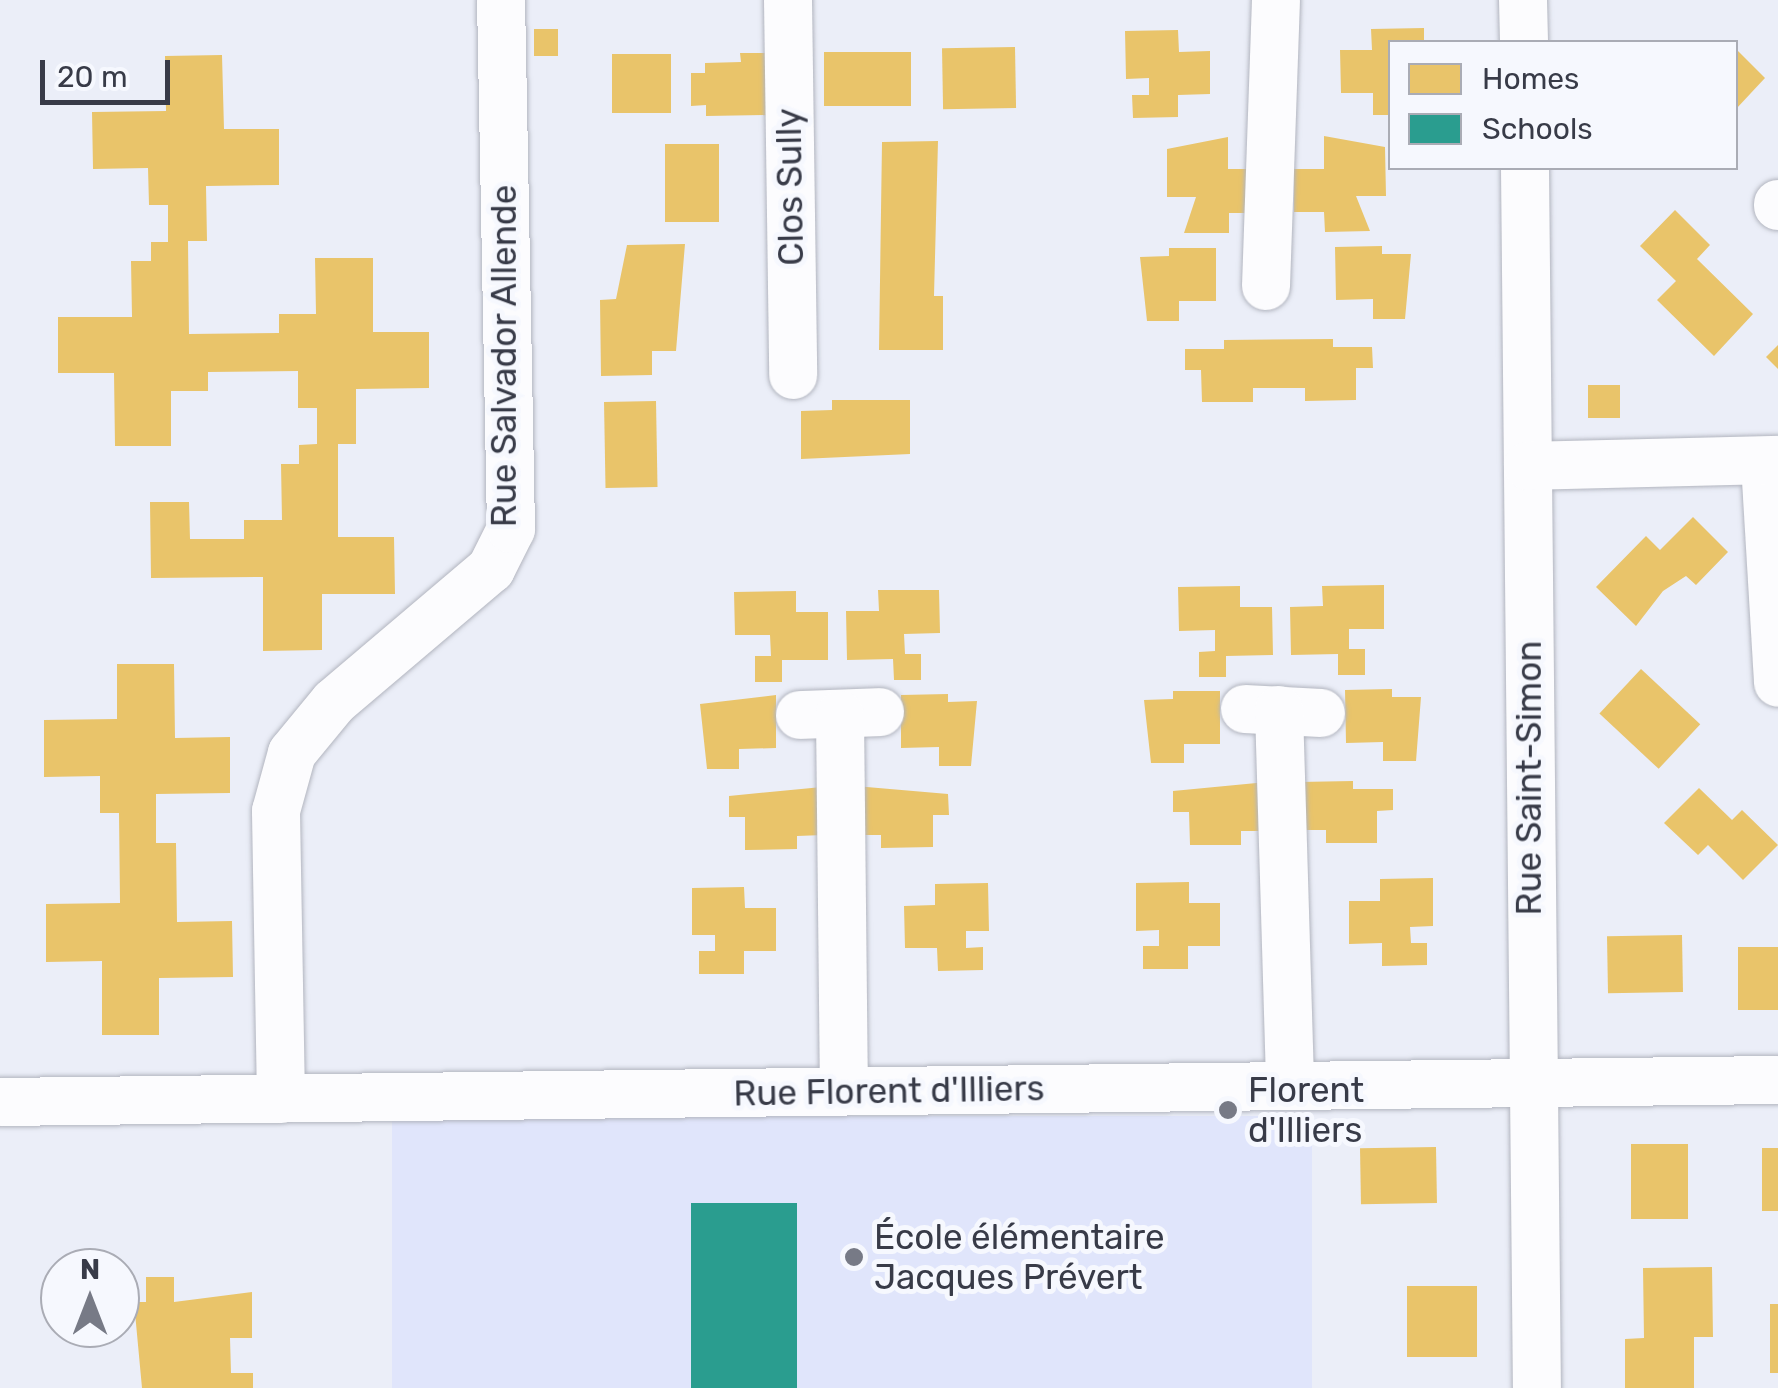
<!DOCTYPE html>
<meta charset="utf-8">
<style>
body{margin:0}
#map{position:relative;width:1778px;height:1388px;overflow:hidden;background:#ebeef8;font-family:Rubik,sans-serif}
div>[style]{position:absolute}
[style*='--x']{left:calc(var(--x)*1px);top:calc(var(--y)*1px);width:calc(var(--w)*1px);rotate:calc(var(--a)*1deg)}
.built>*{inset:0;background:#e0e5fb;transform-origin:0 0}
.homes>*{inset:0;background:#e9c46a;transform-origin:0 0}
.schools>*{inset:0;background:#2a9d8f;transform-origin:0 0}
.roads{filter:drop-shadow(0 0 2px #b2b5bf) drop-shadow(0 0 2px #b2b5bf)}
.minor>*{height:48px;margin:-24px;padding:0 24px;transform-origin:24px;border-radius:24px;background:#fcfcfe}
.dots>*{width:28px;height:28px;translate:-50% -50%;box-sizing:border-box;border:5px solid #f6f8fe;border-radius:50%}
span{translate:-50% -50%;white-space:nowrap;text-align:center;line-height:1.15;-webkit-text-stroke:10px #f6f8fe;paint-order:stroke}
.street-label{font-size:35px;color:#383b48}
.poi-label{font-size:35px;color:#383b48}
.left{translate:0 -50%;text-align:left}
.legend{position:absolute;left:1388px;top:40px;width:350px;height:130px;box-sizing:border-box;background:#f6f8fe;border:2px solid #aaacb5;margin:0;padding:12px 18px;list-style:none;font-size:30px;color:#383b48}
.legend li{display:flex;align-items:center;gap:20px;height:50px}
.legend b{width:50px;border:2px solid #aaacb5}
.north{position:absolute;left:40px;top:1248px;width:100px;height:100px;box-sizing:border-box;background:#f6f8fe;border:2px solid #aaacb5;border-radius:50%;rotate:0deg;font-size:28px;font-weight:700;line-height:40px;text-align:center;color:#383b48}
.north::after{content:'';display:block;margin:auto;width:35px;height:45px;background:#777a86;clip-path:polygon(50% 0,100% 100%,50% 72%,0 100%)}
.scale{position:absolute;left:40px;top:60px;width:130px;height:45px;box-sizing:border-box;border:5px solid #383b48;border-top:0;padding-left:12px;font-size:30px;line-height:35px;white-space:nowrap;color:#383b48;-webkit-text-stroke:8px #f6f8fe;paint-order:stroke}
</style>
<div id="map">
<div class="built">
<div style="left:1312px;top:1116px;width:272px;height:920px;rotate:90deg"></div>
</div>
<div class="homes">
<div style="clip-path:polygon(1424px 28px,1424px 42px,1390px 42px,1390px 115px,1373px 115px,1373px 93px,1341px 93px,1340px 50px,1372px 50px,1371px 29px)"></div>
<div style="left:558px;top:29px;width:27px;height:24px;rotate:90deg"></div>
<div style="clip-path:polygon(1178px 30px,1179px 52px,1210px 51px,1210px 94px,1178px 95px,1178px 117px,1133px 118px,1132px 95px,1149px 95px,1149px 78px,1126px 79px,1125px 31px)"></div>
<div style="left:1015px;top:47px;width:61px;height:73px;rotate:89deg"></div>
<div style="clip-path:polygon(1736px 49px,1765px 78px,1736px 109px)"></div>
<div style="left:824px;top:52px;width:87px;height:54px"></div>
<div style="clip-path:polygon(740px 53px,770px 53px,770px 115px,706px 116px,706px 105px,691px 106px,691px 73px,705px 73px,705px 63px,741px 62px)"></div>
<div style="left:671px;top:54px;width:59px;height:59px;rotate:90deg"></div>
<div style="clip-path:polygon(222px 55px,224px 129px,279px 129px,279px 185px,206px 186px,207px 241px,188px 241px,189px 334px,279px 333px,279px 314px,316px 314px,315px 258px,373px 258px,373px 332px,429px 332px,429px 388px,356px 389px,356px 444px,338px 444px,338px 537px,394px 537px,395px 594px,322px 594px,322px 650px,263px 651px,263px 577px,151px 578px,150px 502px,189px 502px,190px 539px,244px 539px,244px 520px,282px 520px,281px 464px,299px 464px,299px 445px,317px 444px,317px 408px,298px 408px,298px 371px,208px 372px,208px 391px,171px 391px,171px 446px,115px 446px,114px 373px,58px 373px,58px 317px,132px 317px,131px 261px,151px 261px,151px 242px,168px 242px,168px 205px,149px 205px,148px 168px,93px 169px,92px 112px,166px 111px,165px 56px)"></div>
<div style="clip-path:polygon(1324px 136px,1385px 147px,1386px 196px,1356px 196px,1370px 231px,1325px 232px,1324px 212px,1294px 212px,1294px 169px,1324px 169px)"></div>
<div style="clip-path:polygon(1228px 137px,1228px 169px,1259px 169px,1260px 213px,1229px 213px,1229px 233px,1184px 233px,1196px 197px,1167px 197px,1167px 149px)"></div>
<div style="clip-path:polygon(938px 141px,934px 296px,943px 296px,943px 350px,879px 350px,882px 142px)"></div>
<div style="left:665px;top:144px;width:54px;height:78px"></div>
<div style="clip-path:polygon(1675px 210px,1710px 245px,1697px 259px,1753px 314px,1714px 356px,1657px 300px,1676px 281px,1640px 246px)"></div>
<div style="clip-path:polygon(685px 244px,676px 351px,652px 351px,652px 375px,601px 376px,600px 300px,616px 299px,627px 245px)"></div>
<div style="clip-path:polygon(1382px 246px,1382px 254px,1411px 254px,1405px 319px,1373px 319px,1373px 299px,1336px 300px,1335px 247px)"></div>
<div style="clip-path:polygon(1169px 248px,1216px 248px,1216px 301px,1179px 301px,1179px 321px,1147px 321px,1140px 257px,1169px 256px)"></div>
<div style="clip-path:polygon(1333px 339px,1333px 347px,1372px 347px,1373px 368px,1356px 368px,1356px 400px,1305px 401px,1305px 388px,1253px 388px,1253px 402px,1202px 402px,1201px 370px,1185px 370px,1185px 349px,1224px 349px,1224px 340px)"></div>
<div style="clip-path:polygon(1778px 345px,1778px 369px,1766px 357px)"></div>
<div style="left:1588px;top:385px;width:32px;height:33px"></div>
<div style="clip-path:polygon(832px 400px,910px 400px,910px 454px,801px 459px,801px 411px,832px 410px)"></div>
<div style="left:656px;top:401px;width:86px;height:52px;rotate:89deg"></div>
<div style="clip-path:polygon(1693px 517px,1728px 552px,1696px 585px,1686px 576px,1663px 591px,1636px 626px,1596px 587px,1646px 536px,1660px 550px)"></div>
<div style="clip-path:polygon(1384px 585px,1384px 629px,1349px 629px,1349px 649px,1365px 649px,1365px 675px,1338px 675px,1338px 654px,1291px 655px,1290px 607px,1323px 606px,1322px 586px)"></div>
<div style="clip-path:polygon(1240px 586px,1240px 607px,1272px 607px,1273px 655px,1226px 656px,1226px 677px,1199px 677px,1199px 652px,1215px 651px,1215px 630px,1179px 631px,1178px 587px)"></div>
<div style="clip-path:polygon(878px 590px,939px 590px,940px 633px,904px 634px,905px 654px,921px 654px,921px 680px,894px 680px,893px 659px,847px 660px,846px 611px,879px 611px)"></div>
<div style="clip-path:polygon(796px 591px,796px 612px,828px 612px,828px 660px,782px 660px,782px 682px,755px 682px,755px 656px,771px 656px,770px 635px,735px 635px,734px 592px)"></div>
<div style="clip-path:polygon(117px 664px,174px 664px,175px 738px,230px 737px,230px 793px,156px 794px,156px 843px,176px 843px,177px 922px,232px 921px,233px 977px,159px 978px,159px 1035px,102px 1035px,102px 961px,46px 962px,46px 904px,120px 903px,119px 813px,100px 813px,100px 776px,44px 777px,44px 720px,117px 719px)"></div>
<div style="left:1641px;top:669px;width:81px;height:61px;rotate:43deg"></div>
<div style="clip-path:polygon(1392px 689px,1392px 697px,1421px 697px,1416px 761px,1383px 761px,1383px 742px,1346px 743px,1345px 690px)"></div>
<div style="clip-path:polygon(1173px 691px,1220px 691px,1220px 744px,1184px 744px,1184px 763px,1151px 763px,1144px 700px,1173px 699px)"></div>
<div style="clip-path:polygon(948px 694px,948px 702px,977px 701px,971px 766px,939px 766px,939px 747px,901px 748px,901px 695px)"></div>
<div style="clip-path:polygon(776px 695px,776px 748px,739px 749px,739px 769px,707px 769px,700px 704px)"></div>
<div style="clip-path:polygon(1353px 781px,1353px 789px,1393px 789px,1393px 810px,1377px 811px,1377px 843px,1326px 843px,1326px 830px,1300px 830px,1299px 782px)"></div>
<div style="clip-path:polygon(1267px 782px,1267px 831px,1241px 831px,1241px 845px,1190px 845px,1189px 812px,1173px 812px,1173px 791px)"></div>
<div style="clip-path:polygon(855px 786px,948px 794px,949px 815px,933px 815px,933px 847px,881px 848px,881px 835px,855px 835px)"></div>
<div style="clip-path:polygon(822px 787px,823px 835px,797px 836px,797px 849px,745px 850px,745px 817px,729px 817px,729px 796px)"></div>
<div style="clip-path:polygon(1699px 788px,1732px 820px,1742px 810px,1778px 845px,1743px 880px,1708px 845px,1698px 855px,1664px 823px)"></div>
<div style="clip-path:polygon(1433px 878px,1433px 926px,1410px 927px,1411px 943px,1427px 943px,1427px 965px,1382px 966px,1382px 943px,1349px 944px,1349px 901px,1380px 901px,1380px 879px)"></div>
<div style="clip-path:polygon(1189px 882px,1189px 903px,1220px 903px,1220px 946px,1188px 946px,1188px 969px,1143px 969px,1143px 946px,1159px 946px,1159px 930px,1136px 931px,1136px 883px)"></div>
<div style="clip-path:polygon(988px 883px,989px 931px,966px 931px,966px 948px,983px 947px,983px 970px,938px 971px,937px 948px,905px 948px,904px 906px,935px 905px,935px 884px)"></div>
<div style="clip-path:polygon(744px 887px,745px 908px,776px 908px,776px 951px,744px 951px,744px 974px,699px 974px,699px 951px,715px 951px,715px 935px,692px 935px,692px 888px)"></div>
<div style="left:1682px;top:935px;width:57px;height:75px;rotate:89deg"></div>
<div style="left:1738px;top:947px;width:40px;height:63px"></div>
<div style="left:1631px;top:1144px;width:57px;height:75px"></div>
<div style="left:1436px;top:1147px;width:56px;height:76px;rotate:89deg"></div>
<div style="left:1778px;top:1148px;width:63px;height:16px;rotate:90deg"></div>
<div style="clip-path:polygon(1712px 1267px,1713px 1337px,1694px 1337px,1694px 1388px,1625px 1388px,1625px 1339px,1644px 1338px,1643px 1268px)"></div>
<div style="clip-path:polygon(146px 1277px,174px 1277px,174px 1302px,252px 1292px,252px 1338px,230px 1338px,231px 1373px,253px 1373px,253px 1388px,142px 1388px,134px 1302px,146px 1302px)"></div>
<div style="left:1477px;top:1286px;width:71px;height:70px;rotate:90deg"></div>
<div style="left:1770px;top:1304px;width:8px;height:69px"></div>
</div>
<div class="schools">
<div style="left:691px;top:1203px;width:106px;height:185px"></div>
</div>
<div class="roads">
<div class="minor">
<div style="--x:788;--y:0;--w:375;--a:89.2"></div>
<div style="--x:1523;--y:0;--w:42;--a:88.6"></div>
<div style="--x:1525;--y:168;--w:1220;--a:89.44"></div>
<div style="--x:1778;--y:204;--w:2;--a:90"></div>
<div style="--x:1266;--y:286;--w:286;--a:-88"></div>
<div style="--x:1765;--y:463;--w:220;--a:86.6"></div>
<div style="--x:1528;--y:466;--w:250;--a:-1.4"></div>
<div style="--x:1245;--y:709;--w:76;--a:3"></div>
<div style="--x:1279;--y:710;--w:376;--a:88.3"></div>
<div style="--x:800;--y:715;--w:80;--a:-2.1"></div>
<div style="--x:840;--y:715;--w:376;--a:89.4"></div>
<div style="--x:281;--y:1099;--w:288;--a:-91"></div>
<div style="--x:276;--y:811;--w:60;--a:-74.6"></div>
<div style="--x:292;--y:753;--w:66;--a:-50.5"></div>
<div style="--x:334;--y:702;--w:206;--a:-40.3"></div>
<div style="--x:491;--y:569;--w:45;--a:-63.4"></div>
<div style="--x:511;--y:529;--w:529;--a:-91.08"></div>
<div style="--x:0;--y:1102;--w:1778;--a:-0.71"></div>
</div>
</div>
<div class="dots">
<div style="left:1228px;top:1110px;background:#777a86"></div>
<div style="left:854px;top:1257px;background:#777a86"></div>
</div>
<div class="street-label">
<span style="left:790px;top:187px;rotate:-91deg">Clos Sully</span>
<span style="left:504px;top:356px;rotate:-90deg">Rue Salvador Allende</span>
<span style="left:1529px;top:778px;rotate:-90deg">Rue Saint-Simon</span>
<span style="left:889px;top:1091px;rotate:-1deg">Rue Florent d'Illiers</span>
</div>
<div class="poi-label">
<span class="left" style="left:1248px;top:1110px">Florent<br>d'Illiers</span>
<span class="left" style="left:874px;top:1257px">École élémentaire<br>Jacques Prévert</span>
</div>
<ul class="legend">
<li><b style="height:28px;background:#e9c46a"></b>Homes</li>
<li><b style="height:28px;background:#2a9d8f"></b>Schools</li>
</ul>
<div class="north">N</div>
<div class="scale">20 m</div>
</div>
